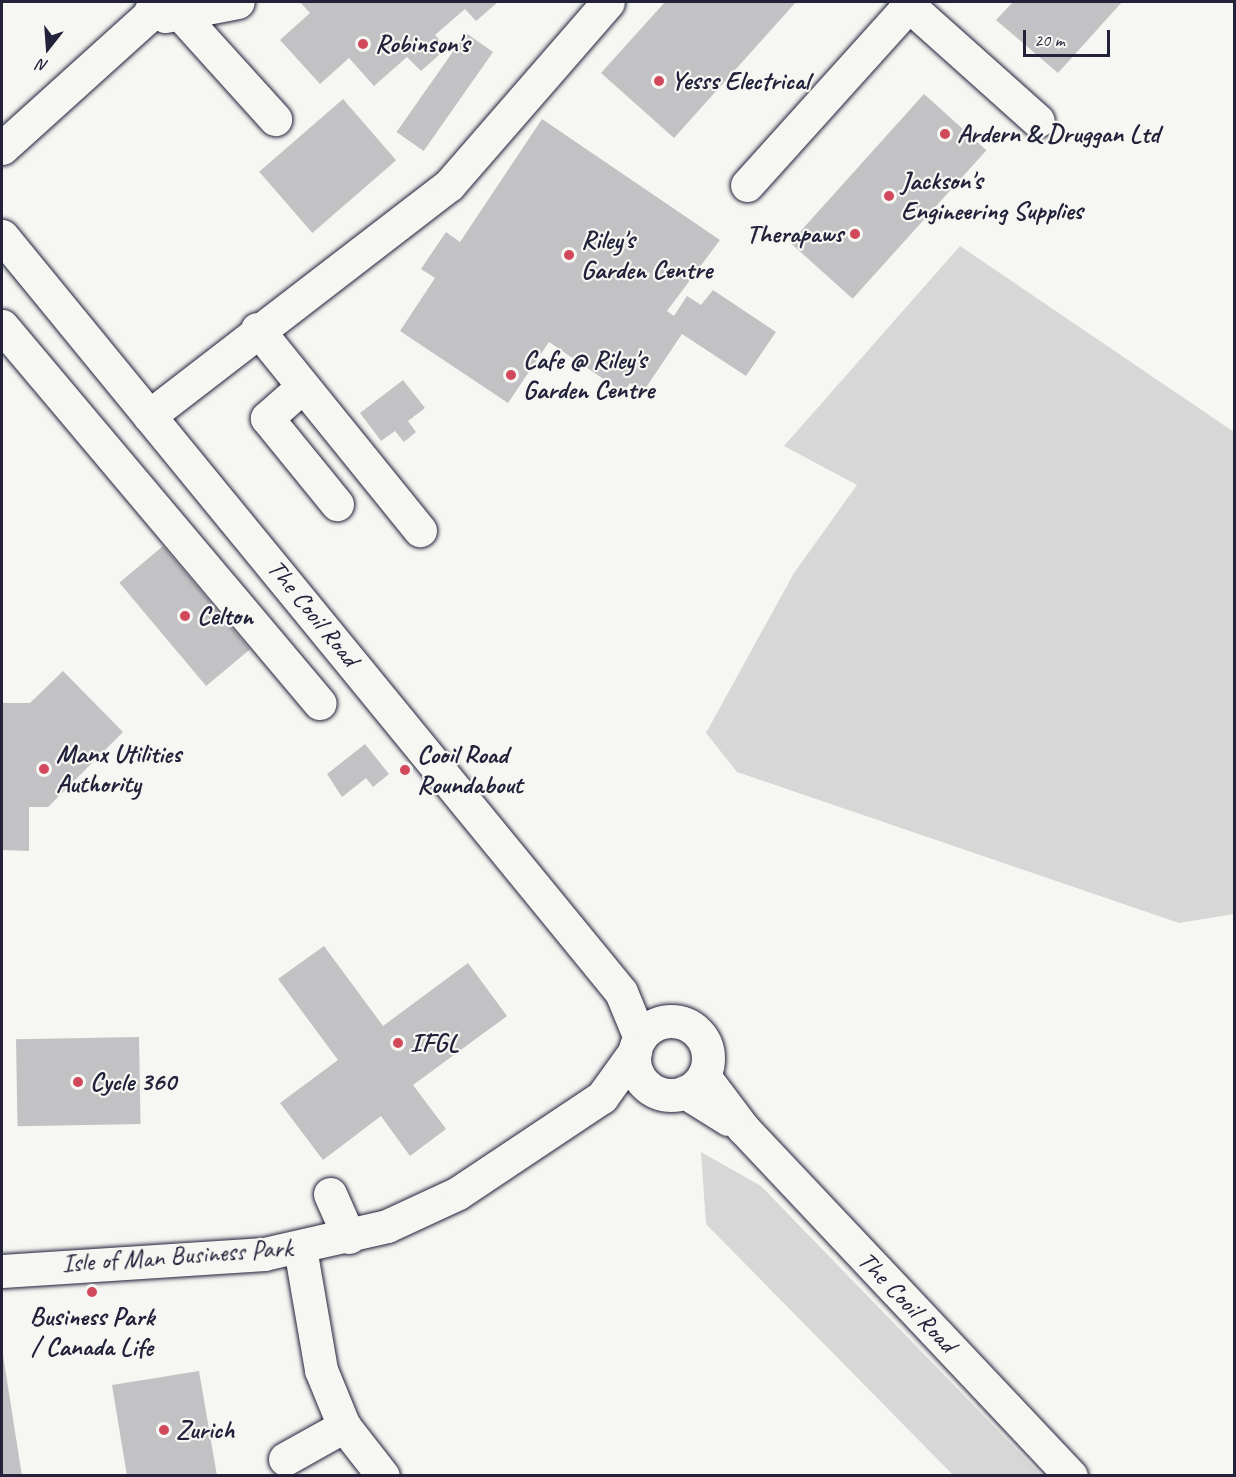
<!DOCTYPE html>
<style>
body{margin:0}
#map{position:relative;width:1236px;height:1477px;overflow:hidden;background:#f6f6f2;font-family:Caveat,sans-serif}
div>[style]{position:absolute}
[style*='--x']{left:calc(var(--x)*1px);top:calc(var(--y)*1px);width:calc(var(--w)*1px);rotate:calc(var(--a)*1deg)}
.green>*{inset:0;background:#d7d7d7}
.building>*{inset:0;background:#c2c2c4;transform-origin:0 0}
.roads{filter:drop-shadow(0 0 2px #22223b) drop-shadow(0 0 2px #22223b)}
.minor>*{height:33px;margin:-16.5px;padding:0 16.5px;transform-origin:16.5px;border-radius:16.5px;background:#f6f6f2}
.major>*{height:33px;margin:-16.5px;padding:0 16.5px;transform-origin:16.5px;border-radius:16.5px;background:#f6f6f2}
.highway>*{height:33px;margin:-16.5px;padding:0 16.5px;transform-origin:16.5px;border-radius:16.5px;background:#f6f6f2}
.highway>.ring{margin:-16.5px;padding:0;box-sizing:content-box;background:none;border:33px solid #f6f6f2;border-radius:50%}
.dots>*{width:16px;height:16px;translate:-50% -50%;box-sizing:border-box;border:3px solid #f6f6f2;border-radius:50%}
span{translate:-50% -50%;white-space:nowrap;text-align:center;line-height:1.15;-webkit-text-stroke:4.5px #f6f6f2;paint-order:stroke}
.poi-label{font-size:26px;color:#22223b;font-weight:700}
.left{translate:0 -50%;text-align:left}
.right{translate:-100% -50%;text-align:right}
.street-label{font-size:26px;color:#22223b}
.frame{position:absolute;inset:0;border:3px solid #22223b;pointer-events:none}
.north{position:absolute;left:18px;top:18px;width:60px;height:60px;-webkit-text-stroke:4px #f6f6f2;paint-order:stroke;rotate:197deg;font-size:16px;font-weight:700;line-height:24px;text-align:center;color:#22223b}
.north::after{content:'';display:block;margin:auto;width:21px;height:27px;background:#22223b;clip-path:polygon(50% 0,100% 100%,50% 72%,0 100%)}
.scale{position:absolute;left:1023px;top:30px;width:87px;height:27px;box-sizing:border-box;border:3px solid #22223b;border-top:0;padding-left:8px;font-size:18px;line-height:21px;white-space:nowrap;color:#22223b;-webkit-text-stroke:4px #f6f6f2;paint-order:stroke}
</style>
<div id="map">
<div class="green">
<div style="clip-path:polygon(960px 246px,1234px 432px,1234px 914px,1179px 923px,737px 772px,706px 733px,794px 573px,857px 485px,784px 446px)"></div>
<div style="clip-path:polygon(701px 1152px,761px 1186px,1041px 1475px,953px 1475px,706px 1224px)"></div>
</div>
<div class="building">
<div style="clip-path:polygon(300px 2px,498px 2px,476px 21px,465px 9px,435px 35px,447px 48px,421px 71px,407px 57px,374px 86px,349px 58px,320px 84px,280px 40px,310px 13px)"></div>
<div style="clip-path:polygon(665px 2px,796px 2px,674px 138px,601px 73px)"></div>
<div style="clip-path:polygon(1013px 2px,1122px 2px,1058px 73px,996px 20px)"></div>
<div style="left:466px;top:33px;width:33px;height:121px;rotate:35deg"></div>
<div style="left:924px;top:94px;width:84px;height:200px;rotate:42deg"></div>
<div style="left:343px;top:99px;width:81px;height:111px;rotate:49deg"></div>
<div style="clip-path:polygon(542px 119px,720px 240px,667px 311px,674px 316px,687px 296px,701px 305px,713px 290px,776px 332px,746px 376px,682px 334px,643px 392px,630px 383px,624px 393px,549px 342px,508px 403px,400px 331px,435px 278px,421px 269px,446px 232px,460px 242px)"></div>
<div style="clip-path:polygon(403px 380px,425px 408px,408px 421px,416px 432px,404px 442px,395px 431px,381px 441px,360px 413px)"></div>
<div style="left:163px;top:546px;width:135px;height:57px;rotate:50deg"></div>
<div style="clip-path:polygon(63px 671px,123px 732px,48px 807px,29px 807px,29px 851px,2px 850px,2px 703px,30px 703px)"></div>
<div style="clip-path:polygon(365px 744px,389px 774px,373px 787px,366px 778px,342px 797px,327px 774px)"></div>
<div style="clip-path:polygon(324px 946px,383px 1026px,468px 963px,507px 1016px,413px 1085px,446px 1129px,410px 1156px,381px 1116px,323px 1160px,280px 1103px,338px 1060px,278px 979px)"></div>
<div style="left:139px;top:1037px;width:87px;height:123px;rotate:89deg"></div>
<div style="clip-path:polygon(2px 1355px,3px 1355px,22px 1476px,2px 1476px)"></div>
<div style="clip-path:polygon(199px 1371px,217px 1476px,127px 1476px,112px 1385px)"></div>
</div>
<div class="roads">
<div class="minor">
<div style="--x:905;--y:2;--w:178;--a:41.8"></div>
<div style="--x:165;--y:16;--w:74;--a:-10.9"></div>
<div style="--x:182;--y:16;--w:139;--a:47.9"></div>
<div style="--x:2;--y:148;--w:197;--a:-42.1"></div>
<div style="--x:148;--y:16;--w:16;--a:-63"></div>
<div style="--x:747;--y:185;--w:246;--a:-48"></div>
<div style="--x:2;--y:326;--w:493;--a:49.9"></div>
<div style="--x:257;--y:329;--w:259;--a:51"></div>
<div style="--x:302;--y:387;--w:47;--a:138.5"></div>
<div style="--x:267;--y:418;--w:111;--a:50.9"></div>
<div style="--x:149;--y:416;--w:379;--a:-37.6"></div>
<div style="--x:449;--y:185;--w:242;--a:-49"></div>
<div style="--x:330;--y:1194;--w:47;--a:66.2"></div>
<div style="--x:300;--y:1248;--w:124;--a:80.2"></div>
<div style="--x:321;--y:1370;--w:61;--a:67.7"></div>
<div style="--x:344;--y:1426;--w:63;--a:52"></div>
<div style="--x:285;--y:1459;--w:68;--a:-29.2"></div>
</div>
<div class="major">
<div style="--x:704;--y:1076;--w:65;--a:53.1"></div>
<div style="--x:743;--y:1128;--w:478;--a:46.7"></div>
<div style="--x:685;--y:1092;--w:51;--a:32.1"></div>
</div>
<div class="highway">
<div style="--x:2;--y:236;--w:977;--a:50.69"></div>
<div style="--x:621;--y:992;--w:50;--a:67.6"></div>
<div class="ring" style="left:634px;top:1021px;width:41px;height:41px"></div>
<div style="--x:2;--y:1271;--w:263;--a:-3.7"></div>
<div style="--x:264;--y:1254;--w:126;--a:-12.8"></div>
<div style="--x:387;--y:1226;--w:78;--a:-24.9"></div>
<div style="--x:458;--y:1193;--w:173;--a:-33.7"></div>
<div style="--x:602;--y:1097;--w:57;--a:-54.3"></div>
</div>
</div>
<div class="dots">
<div style="left:363px;top:44px;background:#d1495b"></div>
<div style="left:659px;top:81px;background:#d1495b"></div>
<div style="left:945px;top:134px;background:#d1495b"></div>
<div style="left:889px;top:196px;background:#d1495b"></div>
<div style="left:855px;top:234px;background:#d1495b"></div>
<div style="left:569px;top:255px;background:#d1495b"></div>
<div style="left:511px;top:375px;background:#d1495b"></div>
<div style="left:185px;top:616px;background:#d1495b"></div>
<div style="left:44px;top:769px;background:#d1495b"></div>
<div style="left:405px;top:770px;background:#d1495b"></div>
<div style="left:398px;top:1043px;background:#d1495b"></div>
<div style="left:78px;top:1082px;background:#d1495b"></div>
<div style="left:92px;top:1292px;background:#d1495b"></div>
<div style="left:164px;top:1430px;background:#d1495b"></div>
</div>
<div class="poi-label">
<span class="left" style="left:375px;top:44px">Robinson's</span>
<span class="left" style="left:671px;top:81px">Yesss Electrical</span>
<span class="left" style="left:957px;top:134px">Ardern &amp; Druggan Ltd</span>
<span class="left" style="left:901px;top:196px">Jackson's<br>Engineering Supplies</span>
<span class="right" style="left:843px;top:234px">Therapaws</span>
<span class="left" style="left:581px;top:255px">Riley's<br>Garden Centre</span>
<span class="left" style="left:523px;top:375px">Cafe @ Riley's<br>Garden Centre</span>
<span class="left" style="left:197px;top:616px">Celton</span>
<span class="left" style="left:56px;top:769px">Manx Utilities<br>Authority</span>
<span class="left" style="left:417px;top:770px">Cooil Road<br>Roundabout</span>
<span class="left" style="left:410px;top:1043px">IFGL</span>
<span class="left" style="left:90px;top:1082px">Cycle 360</span>
<span style="left:92px;top:1332px">Business Park<br>/ Canada Life</span>
<span class="left" style="left:176px;top:1430px">Zurich</span>
</div>
<div class="street-label">
<span style="left:313px;top:613px;rotate:51deg">The Cooil Road</span>
<span style="left:177px;top:1256px;rotate:-4deg">Isle of Man Business Park</span>
<span style="left:907px;top:1302px;rotate:46deg">The Cooil Road</span>
</div>
<div class="frame"></div>
<div class="north">N</div>
<div class="scale">20 m</div>
</div>
